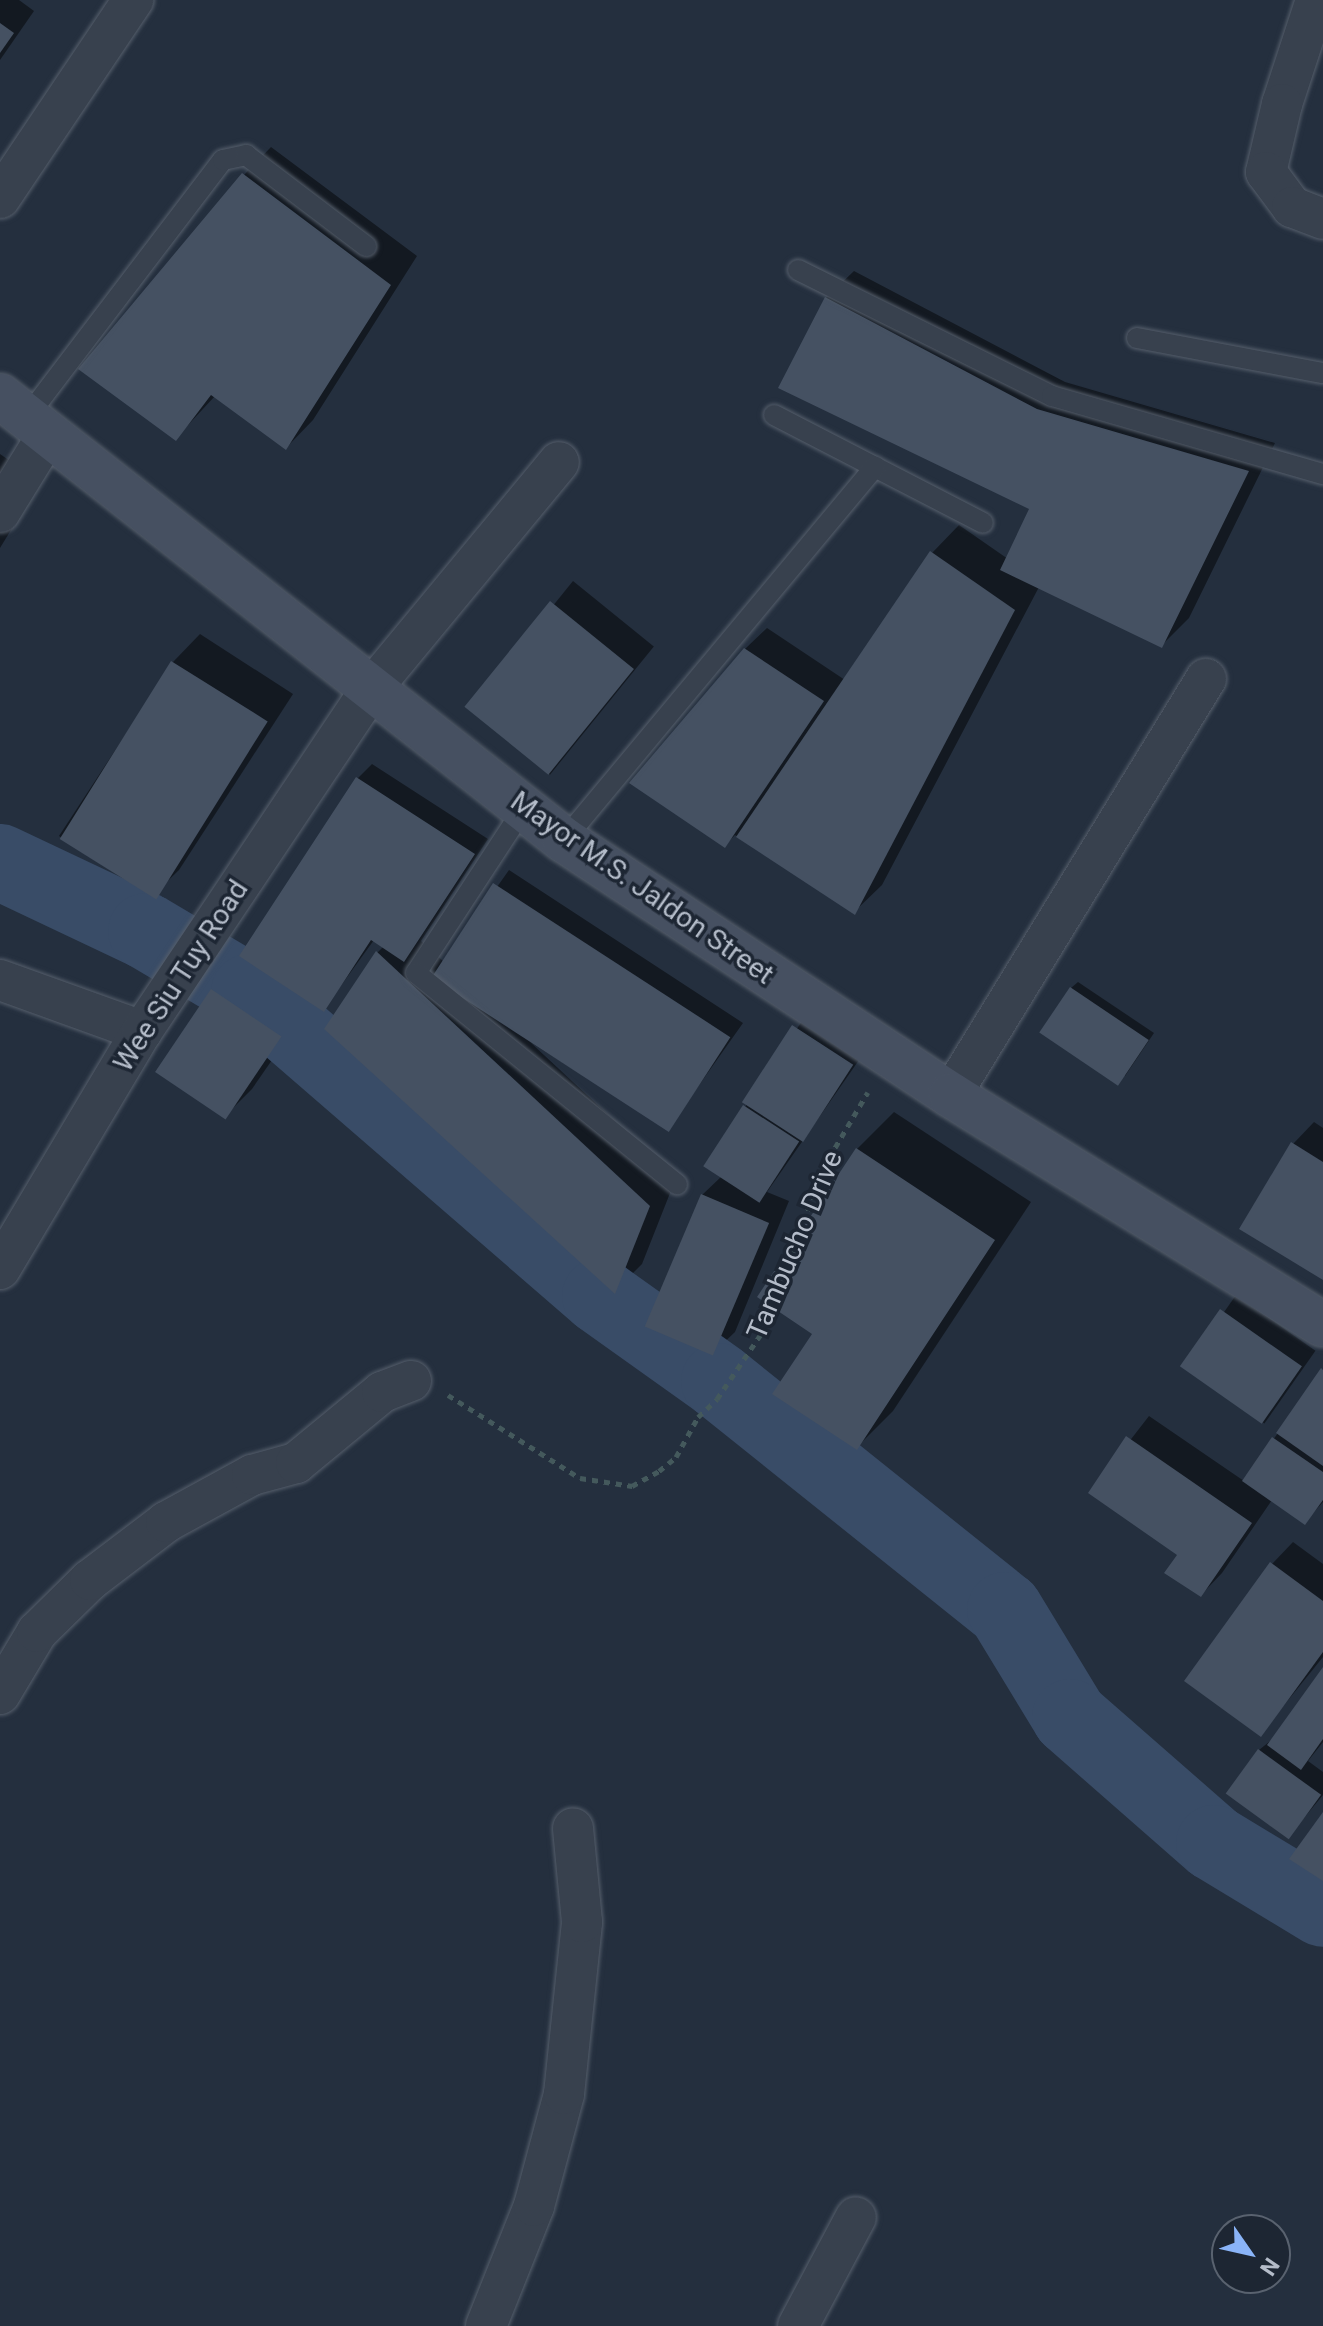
<!DOCTYPE html>
<style>
body{margin:0}
#map{position:relative;width:1323px;height:2326px;overflow:hidden;background:#242f3e;font-family:Roboto,sans-serif}
div>[style]{position:absolute}
[style*='--x']{left:calc(var(--x)*1px);top:calc(var(--y)*1px);width:calc(var(--w)*1px);rotate:calc(var(--a)*1deg)}
.shadow>*{inset:0;background:#0007;transform-origin:0 0}
.river>*{height:76px;margin:-38px;padding:0 38px;transform-origin:38px;border-radius:38px;background:#394c67}
.building>*{inset:0;background:#455162;transform-origin:0 0}
.path>*{height:5px;margin-top:-2.5px;transform-origin:0;background:repeating-linear-gradient(90deg,#44595c 0 6px,transparent 0 12px)}
.roads{filter:drop-shadow(0 0 2px #565f6c) drop-shadow(0 0 2px #565f6c)}
.service>*{height:20px;margin:-10px;padding:0 10px;transform-origin:10px;border-radius:10px;background:#38414e}
.minor>*{height:40px;margin:-20px;padding:0 20px;transform-origin:20px;border-radius:20px;background:#38414e}
.secondary>*{height:44px;margin:-22px;padding:0 22px;transform-origin:22px;border-radius:22px;background:#465061}
span{translate:-50% -50%;white-space:nowrap;text-align:center;line-height:1.15;-webkit-text-stroke:7px #1d2633;paint-order:stroke}
.street-label{font-size:28px;color:#b4bcc9}
.north{position:absolute;left:1211px;top:2214px;width:80px;height:80px;box-sizing:border-box;background:#1d2633;border:2px solid #59626f;border-radius:50%;rotate:124deg;font-size:22px;font-weight:700;line-height:32px;text-align:center;color:#b4bcc9}
.north::after{content:'';display:block;margin:auto;width:28px;height:36px;background:#8ab4f8;clip-path:polygon(50% 0,100% 100%,50% 72%,0 100%)}
</style>
<div id="map">
<div class="shadow">
<div style="clip-path:polygon(0 0,19px 0,34px 11px,0 60px)"></div>
<div style="clip-path:polygon(271px 147px,417px 256px,313px 420px,286px 448px,215px 396px,176px 438px,244px 175px)"></div>
<div style="clip-path:polygon(854px 271px,1065px 382px,1275px 443px,1189px 618px,1161px 646px,1039px 587px,882px 885px,854px 912px,735px 835px,725px 845px,745px 649px,767px 628px,845px 680px,932px 553px,959px 525px,1008px 559px,1032px 508px,826px 298px)"></div>
<div style="clip-path:polygon(0 454px,20px 468px,0 496px)"></div>
<div style="clip-path:polygon(0 506px,17px 520px,0 548px)"></div>
<div style="left:573px;top:581px;width:104px;height:165px;rotate:39deg"></div>
<div style="clip-path:polygon(200px 634px,293px 694px,179px 870px,151px 897px,59px 836px,173px 662px)"></div>
<div style="clip-path:polygon(372px 764px,488px 839px,421px 941px,444px 962px,509px 870px,743px 1023px,668px 1129px,530px 1042px,676px 1178px,642px 1264px,615px 1291px,377px 953px,384px 946px,374px 940px,324px 1009px,358px 778px)"></div>
<div style="clip-path:polygon(240px 963px,308px 1008px,252px 1089px,225px 1116px,213px 991px)"></div>
<div style="clip-path:polygon(1078px 982px,1154px 1033px,1125px 1076px,1071px 988px)"></div>
<div style="clip-path:polygon(808px 1012px,866px 1050px,767px 1192px,789px 1201px,735px 1332px,713px 1353px,702px 1195px,722px 1176px,706px 1166px)"></div>
<div style="clip-path:polygon(894px 1112px,1031px 1202px,893px 1411px,856px 1448px,815px 1333px,857px 1149px)"></div>
<div style="clip-path:polygon(1314px 1122px,1323px 1128px,1323px 1277px,1293px 1144px)"></div>
<div style="left:1236px;top:1295px;width:97px;height:89px;rotate:35deg"></div>
<div style="clip-path:polygon(1323px 1369px,1323px 1502px,1305px 1522px,1272px 1500px,1222px 1573px,1201px 1595px,1180px 1554px,1090px 1492px,1149px 1416px,1244px 1481px)"></div>
<div style="clip-path:polygon(1293px 1542px,1323px 1564px,1323px 1657px,1260px 1735px,1272px 1564px)"></div>
<div style="clip-path:polygon(1323px 1671px,1323px 1742px,1308px 1761px,1323px 1772px,1323px 1795px,1289px 1836px,1259px 1750px,1275px 1737px)"></div>
</div>
<div class="river">
<div style="--x:0;--y:862;--w:161;--a:25.3"></div>
<div style="--x:146;--y:931;--w:120;--a:30.6"></div>
<div style="--x:249;--y:992;--w:464;--a:40.9"></div>
<div style="--x:600;--y:1296;--w:146;--a:35.5"></div>
<div style="--x:719;--y:1381;--w:366;--a:38.7"></div>
<div style="--x:1005;--y:1610;--w:125;--a:58.7"></div>
<div style="--x:1070;--y:1717;--w:191;--a:41.2"></div>
<div style="--x:1214;--y:1843;--w:127;--a:31.2"></div>
</div>
<div class="building">
<div style="clip-path:polygon(0 23px,14px 33px,0 53px)"></div>
<div style="clip-path:polygon(242px 173px,391px 285px,286px 450px,211px 395px,176px 441px,78px 369px)"></div>
<div style="clip-path:polygon(825px 297px,1037px 409px,1249px 471px,1162px 648px,1000px 570px,1029px 509px,778px 388px)"></div>
<div style="clip-path:polygon(930px 551px,1015px 610px,855px 915px,736px 837px)"></div>
<div style="left:550px;top:601px;width:108px;height:136px;rotate:39deg"></div>
<div style="clip-path:polygon(744px 648px,824px 701px,725px 848px,629px 783px)"></div>
<div style="left:171px;top:661px;width:114px;height:210px;rotate:32deg"></div>
<div style="clip-path:polygon(356px 777px,475px 854px,404px 962px,371px 940px,324px 1012px,239px 956px)"></div>
<div style="left:493px;top:883px;width:283px;height:113px;rotate:33deg"></div>
<div style="clip-path:polygon(376px 951px,650px 1206px,615px 1294px,324px 1029px)"></div>
<div style="left:1070px;top:987px;width:95px;height:55px;rotate:34deg"></div>
<div style="left:211px;top:989px;width:85px;height:100px;rotate:34deg"></div>
<div style="left:792px;top:1025px;width:73px;height:92px;rotate:33deg"></div>
<div style="left:743px;top:1105px;width:67px;height:73px;rotate:33deg"></div>
<div style="clip-path:polygon(1291px 1142px,1323px 1162px,1323px 1280px,1239px 1229px)"></div>
<div style="clip-path:polygon(856px 1148px,995px 1240px,857px 1450px,772px 1394px,812px 1334px,757px 1297px)"></div>
<div style="left:701px;top:1194px;width:74px;height:144px;rotate:23deg"></div>
<div style="left:1220px;top:1309px;width:100px;height:70px;rotate:35deg"></div>
<div style="clip-path:polygon(1321px 1368px,1323px 1370px,1323px 1466px,1276px 1433px)"></div>
<div style="clip-path:polygon(1126px 1436px,1252px 1523px,1201px 1597px,1164px 1573px,1177px 1555px,1088px 1493px)"></div>
<div style="clip-path:polygon(1272px 1437px,1323px 1472px,1323px 1500px,1305px 1525px,1242px 1481px)"></div>
<div style="clip-path:polygon(1270px 1562px,1323px 1601px,1323px 1652px,1261px 1737px,1184px 1681px)"></div>
<div style="clip-path:polygon(1323px 1667px,1323px 1739px,1301px 1770px,1267px 1745px)"></div>
<div style="left:1258px;top:1749px;width:78px;height:55px;rotate:36deg"></div>
<div style="clip-path:polygon(1323px 1812px,1323px 1881px,1289px 1859px)"></div>
</div>
<div class="path">
<div style="--x:448;--y:1395;--w:156;--a:32.2"></div>
<div style="--x:580;--y:1478;--w:53;--a:8.7"></div>
<div style="--x:632;--y:1486;--w:31;--a:-29"></div>
<div style="--x:659;--y:1471;--w:22;--a:-39"></div>
<div style="--x:676;--y:1457;--w:46;--a:-61.2"></div>
<div style="--x:698;--y:1417;--w:26;--a:-43"></div>
<div style="--x:717;--y:1399;--w:78;--a:-55.9"></div>
<div style="--x:761;--y:1334;--w:177;--a:-69.5"></div>
<div style="--x:823;--y:1168;--w:88;--a:-59.4"></div>
</div>
<div class="roads">
<div class="service">
<div style="--x:798;--y:270;--w:284;--a:26.4"></div>
<div style="--x:1052;--y:396;--w:282;--a:16.1"></div>
<div style="--x:1137;--y:338;--w:189;--a:10.7"></div>
<div style="--x:774;--y:415;--w:235;--a:27.3"></div>
<div style="--x:27;--y:417;--w:323;--a:-52.7"></div>
<div style="--x:223;--y:160;--w:24;--a:-12"></div>
<div style="--x:246;--y:155;--w:151;--a:37.2"></div>
<div style="--x:524;--y:808;--w:197;--a:123.2"></div>
<div style="--x:416;--y:973;--w:336;--a:39"></div>
<div style="--x:564;--y:840;--w:486;--a:-50.2"></div>
</div>
<div class="minor">
<div style="--x:1316;--y:0;--w:109;--a:108.1"></div>
<div style="--x:1282;--y:104;--w:70;--a:103.2"></div>
<div style="--x:1266;--y:172;--w:44;--a:53.4"></div>
<div style="--x:1292;--y:207;--w:33;--a:21"></div>
<div style="--x:0;--y:198;--w:239;--a:-56.1"></div>
<div style="--x:0;--y:512;--w:92;--a:-58.4"></div>
<div style="--x:0;--y:980;--w:151;--a:19.8"></div>
<div style="--x:951;--y:1095;--w:488;--a:-58.5"></div>
<div style="--x:0;--y:1269;--w:277;--a:-59.2"></div>
<div style="--x:142;--y:1031;--w:413;--a:-56.2"></div>
<div style="--x:372;--y:688;--w:293;--a:-50.4"></div>
<div style="--x:0;--y:1694;--w:72;--a:-59.2"></div>
<div style="--x:37;--y:1632;--w:74;--a:-44.5"></div>
<div style="--x:90;--y:1580;--w:96;--a:-37.3"></div>
<div style="--x:166;--y:1522;--w:98;--a:-28.7"></div>
<div style="--x:252;--y:1475;--w:46;--a:-15.3"></div>
<div style="--x:296;--y:1463;--w:112;--a:-39.5"></div>
<div style="--x:382;--y:1392;--w:31;--a:-21"></div>
<div style="--x:486;--y:2326;--w:129;--a:-68.2"></div>
<div style="--x:534;--y:2206;--w:116;--a:-75"></div>
<div style="--x:564;--y:2094;--w:173;--a:-84"></div>
<div style="--x:582;--y:1922;--w:94;--a:-95.5"></div>
<div style="--x:798;--y:2326;--w:123;--a:-62"></div>
</div>
<div class="secondary">
<div style="--x:0;--y:396;--w:718;--a:38.21"></div>
<div style="--x:564;--y:840;--w:463;--a:33.4"></div>
<div style="--x:951;--y:1095;--w:437;--a:31.7"></div>
</div>
</div>
<div class="street-label">
<span style="left:642px;top:888px;rotate:35deg">Mayor M.S. Jaldon Street</span>
<span style="left:181px;top:976px;rotate:-57deg">Wee Siu Tuy Road</span>
<span style="left:795px;top:1245px;rotate:-67deg">Tambucho Drive</span>
</div>
<div class="north">N</div>
</div>
